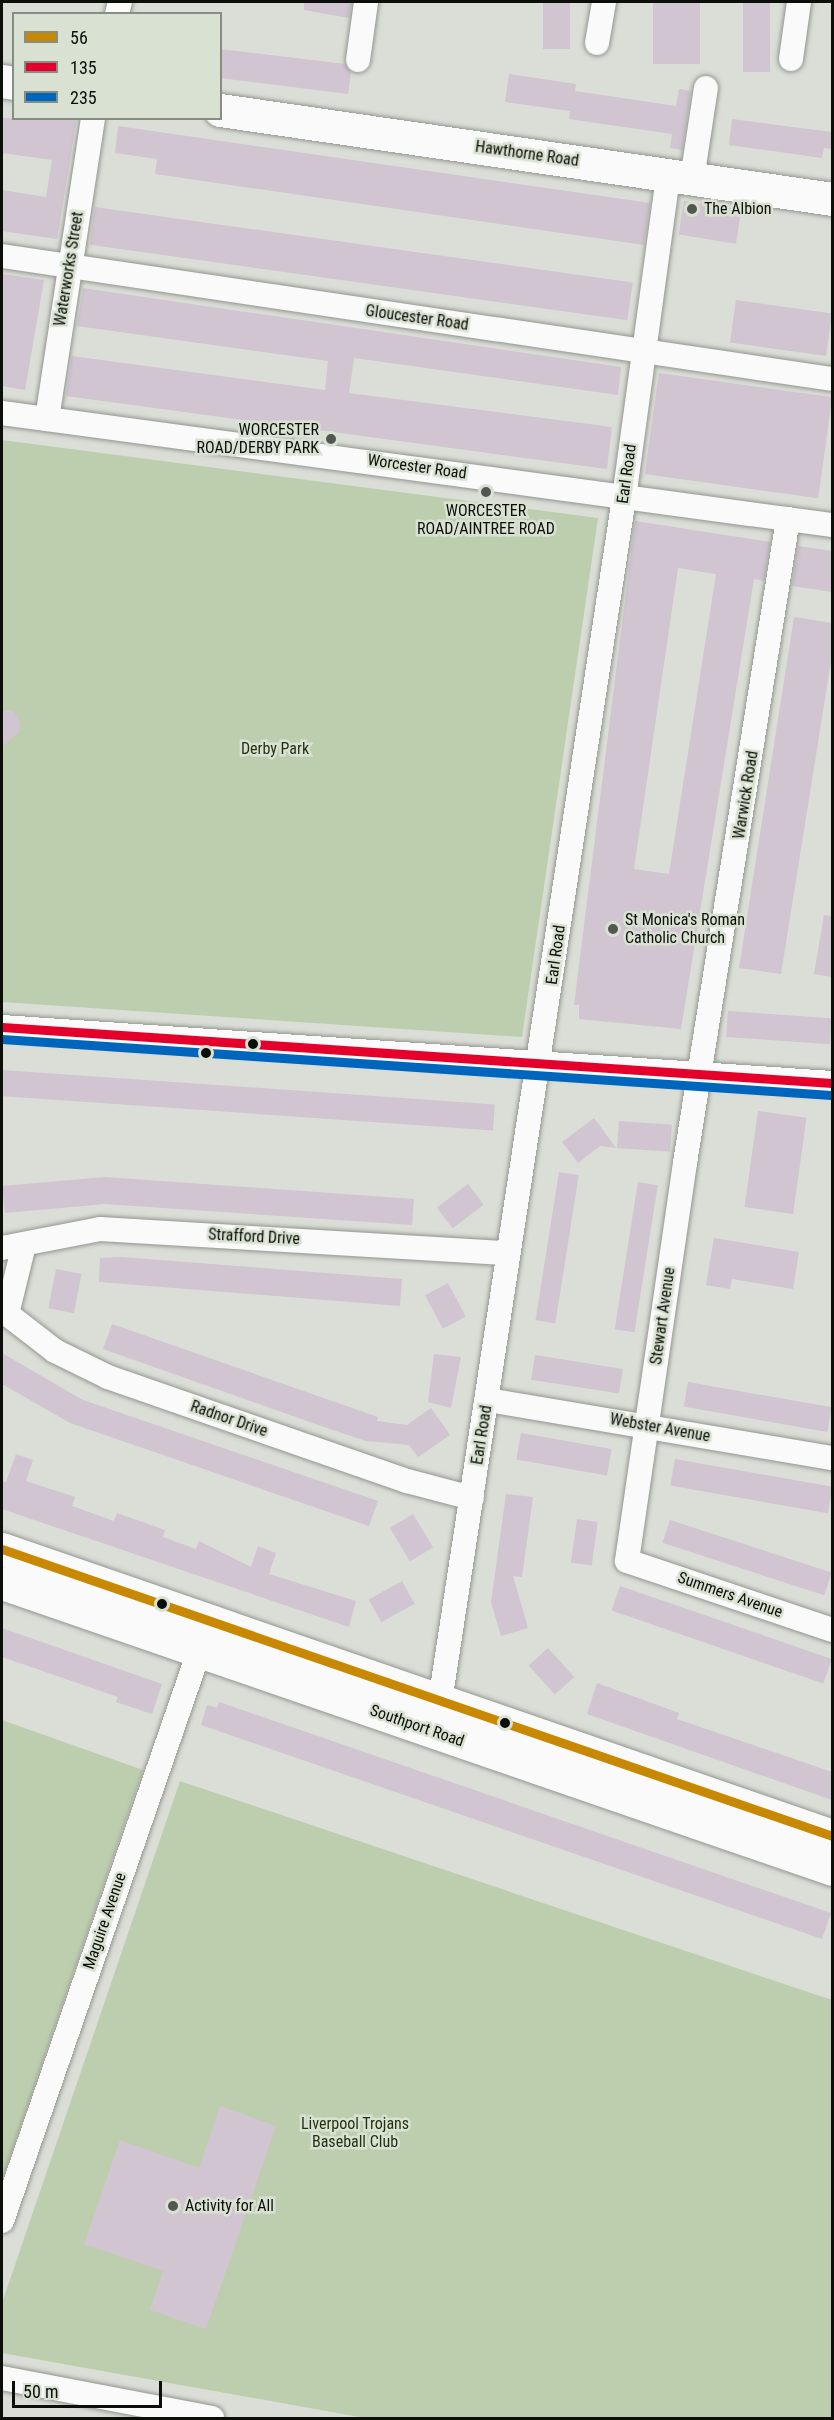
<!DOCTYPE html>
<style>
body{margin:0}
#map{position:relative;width:834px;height:2420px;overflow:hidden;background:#daded6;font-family:"Roboto Condensed",sans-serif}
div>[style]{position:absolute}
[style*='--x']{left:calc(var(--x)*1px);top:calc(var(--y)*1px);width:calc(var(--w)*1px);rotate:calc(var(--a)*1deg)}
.green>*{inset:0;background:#bdceae}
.building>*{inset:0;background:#d0c5d0;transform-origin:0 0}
.roads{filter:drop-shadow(0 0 2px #939690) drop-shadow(0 0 2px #939690)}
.street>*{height:24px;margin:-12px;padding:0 12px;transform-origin:12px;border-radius:12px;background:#f9faf9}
.primary>*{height:33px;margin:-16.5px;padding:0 16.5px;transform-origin:16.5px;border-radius:16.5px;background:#f9faf9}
.bus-1>*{height:9px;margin:-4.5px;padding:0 4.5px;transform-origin:4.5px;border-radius:4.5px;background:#c88802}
.bus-2>*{height:9px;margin:-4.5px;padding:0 4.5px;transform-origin:4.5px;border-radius:4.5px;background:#e4002b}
.bus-3>*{height:9px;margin:-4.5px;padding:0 4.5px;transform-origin:4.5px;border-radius:4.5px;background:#0065bd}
.dots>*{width:16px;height:16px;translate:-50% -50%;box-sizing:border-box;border:3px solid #d9e2d2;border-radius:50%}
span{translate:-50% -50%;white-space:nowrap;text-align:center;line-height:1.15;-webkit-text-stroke:5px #d9e2d2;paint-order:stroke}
.street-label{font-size:16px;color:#0b0e09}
.poi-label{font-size:16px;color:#0b0e09}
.left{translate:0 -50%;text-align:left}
.right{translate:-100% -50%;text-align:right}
.park-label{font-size:16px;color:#1f300d}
.frame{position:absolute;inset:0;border:3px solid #0b0e09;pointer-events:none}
.legend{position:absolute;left:12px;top:12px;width:210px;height:108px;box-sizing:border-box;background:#d9e2d2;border:2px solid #878d82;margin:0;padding:8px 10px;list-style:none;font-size:18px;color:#0b0e09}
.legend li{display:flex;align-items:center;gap:12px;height:30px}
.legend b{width:30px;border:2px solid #878d82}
.scale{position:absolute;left:12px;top:2381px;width:150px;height:27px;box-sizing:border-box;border:3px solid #0b0e09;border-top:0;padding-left:8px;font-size:18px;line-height:21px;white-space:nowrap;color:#0b0e09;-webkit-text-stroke:4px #d9e2d2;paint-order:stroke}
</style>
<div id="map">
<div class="green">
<div style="clip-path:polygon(2px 440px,598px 518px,522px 1037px,2px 1002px)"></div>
<div style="clip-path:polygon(2px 1720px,143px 1770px,2px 2180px)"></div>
<div style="clip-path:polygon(180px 1781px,832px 2000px,832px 2418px,365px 2418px,2px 2353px,2px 2303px)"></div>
</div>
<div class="building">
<div style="clip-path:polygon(304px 2px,352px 2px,349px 18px,304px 10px)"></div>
<div style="left:543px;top:2px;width:27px;height:47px"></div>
<div style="left:653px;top:2px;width:47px;height:62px"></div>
<div style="left:743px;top:2px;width:27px;height:70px"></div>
<div style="clip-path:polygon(220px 49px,345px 64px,351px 72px,348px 94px,220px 78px)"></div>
<div style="clip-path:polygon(509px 74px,576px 84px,575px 91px,676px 106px,679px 89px,691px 91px,682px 150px,670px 148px,672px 134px,569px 119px,570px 111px,505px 102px)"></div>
<div style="clip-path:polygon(2px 118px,77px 118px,57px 239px,2px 231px,2px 190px,46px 197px,52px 160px,2px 153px)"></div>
<div style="clip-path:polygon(732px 119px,832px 132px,832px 149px,824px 148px,822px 158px,729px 145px)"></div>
<div style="clip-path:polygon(118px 126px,650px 203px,644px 245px,155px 174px,157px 159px,115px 153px)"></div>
<div style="left:684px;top:201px;width:58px;height:34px;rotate:9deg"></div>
<div style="left:95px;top:207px;width:543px;height:38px;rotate:8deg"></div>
<div style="clip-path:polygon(2px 274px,44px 280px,25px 390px,2px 386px)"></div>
<div style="clip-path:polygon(83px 288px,621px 367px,618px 395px,354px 358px,349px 393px,612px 427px,607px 469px,66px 396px,72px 356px,325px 390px,328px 361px,77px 326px)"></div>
<div style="left:736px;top:300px;width:97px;height:43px;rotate:8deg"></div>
<div style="left:659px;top:373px;width:175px;height:102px;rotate:8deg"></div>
<div style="clip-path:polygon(evenodd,635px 521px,770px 542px,764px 581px,754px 579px,681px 1029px,579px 1019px,579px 1005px,574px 1005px,635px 521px,678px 568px,716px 574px,669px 874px,634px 869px,678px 568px)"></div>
<div style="clip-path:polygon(798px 546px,832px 551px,832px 592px,792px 586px)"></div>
<div style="clip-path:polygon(794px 617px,832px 623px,832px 655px,781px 974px,739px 968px)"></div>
<div style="clip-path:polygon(2px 711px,13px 711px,20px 720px,20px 731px,2px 747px)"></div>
<div style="clip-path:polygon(824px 915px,832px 916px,832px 977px,814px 974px)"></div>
<div style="left:728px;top:1011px;width:104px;height:26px;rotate:4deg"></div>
<div style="left:2px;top:1070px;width:494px;height:26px;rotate:4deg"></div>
<div style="left:758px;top:1111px;width:49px;height:97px;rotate:8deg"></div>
<div style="clip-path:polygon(594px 1118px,616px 1148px,600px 1146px,578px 1163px,562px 1142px)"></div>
<div style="left:619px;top:1121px;width:53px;height:27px;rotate:4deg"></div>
<div style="left:559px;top:1172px;width:20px;height:150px;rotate:9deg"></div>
<div style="clip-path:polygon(105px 1177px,414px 1199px,412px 1225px,105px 1204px,5px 1213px,2px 1186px)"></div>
<div style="left:638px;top:1182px;width:20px;height:149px;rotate:9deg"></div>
<div style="left:468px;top:1184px;width:26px;height:39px;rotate:53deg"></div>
<div style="clip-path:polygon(714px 1238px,799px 1252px,793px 1289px,732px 1279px,730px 1289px,706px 1285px)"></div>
<div style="clip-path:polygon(122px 1257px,402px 1279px,400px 1306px,99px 1282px,100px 1258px)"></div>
<div style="left:56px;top:1269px;width:26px;height:40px;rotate:11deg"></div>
<div style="left:448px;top:1283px;width:38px;height:26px;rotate:62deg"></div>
<div style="clip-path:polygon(112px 1324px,378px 1417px,377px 1421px,407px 1425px,431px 1408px,450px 1435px,418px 1457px,409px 1445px,366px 1441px,324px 1427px,103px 1349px)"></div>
<div style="clip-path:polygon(2px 1353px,83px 1400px,378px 1501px,369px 1526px,70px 1423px,2px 1384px)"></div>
<div style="clip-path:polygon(434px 1354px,461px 1357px,451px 1408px,428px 1402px)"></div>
<div style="left:535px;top:1355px;width:89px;height:25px;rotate:9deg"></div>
<div style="left:688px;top:1382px;width:146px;height:25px;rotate:10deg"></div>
<div style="left:521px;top:1433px;width:92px;height:27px;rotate:10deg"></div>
<div style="clip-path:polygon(16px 1454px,33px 1460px,26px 1481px,75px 1497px,72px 1506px,114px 1521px,117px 1513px,165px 1530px,163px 1537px,196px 1549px,199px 1541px,251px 1567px,258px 1546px,276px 1553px,269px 1574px,356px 1601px,349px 1627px,2px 1509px,2px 1481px,6px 1482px)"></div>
<div style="left:675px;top:1459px;width:160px;height:27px;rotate:10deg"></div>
<div style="clip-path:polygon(506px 1494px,533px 1497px,522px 1577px,513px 1576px,528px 1628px,501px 1636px,491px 1602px)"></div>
<div style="left:413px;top:1514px;width:39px;height:27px;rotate:59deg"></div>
<div style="left:577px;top:1519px;width:21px;height:44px;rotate:8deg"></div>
<div style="left:670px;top:1520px;width:170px;height:24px;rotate:18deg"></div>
<div style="left:402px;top:1581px;width:26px;height:38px;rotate:61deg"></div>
<div style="left:620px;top:1586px;width:224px;height:26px;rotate:19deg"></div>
<div style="clip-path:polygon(2px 1628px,162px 1684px,152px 1714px,116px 1702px,118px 1697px,2px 1657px)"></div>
<div style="left:548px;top:1648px;width:39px;height:26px;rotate:48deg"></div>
<div style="clip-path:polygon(597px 1683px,679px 1713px,677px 1719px,832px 1772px,832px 1800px,587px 1714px)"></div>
<div style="clip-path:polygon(219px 1702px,831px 1913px,822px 1939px,201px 1725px,207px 1705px,217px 1708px)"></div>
<div style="clip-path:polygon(220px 2106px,276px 2126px,206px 2329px,150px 2310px,163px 2271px,84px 2244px,120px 2140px,199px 2168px)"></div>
</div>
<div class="roads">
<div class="street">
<div style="--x:117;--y:14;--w:12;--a:-76"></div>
<div style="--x:597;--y:43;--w:42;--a:-80.3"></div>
<div style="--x:791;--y:59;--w:58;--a:-82"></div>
<div style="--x:358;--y:60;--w:59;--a:-82.1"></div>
<div style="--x:692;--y:179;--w:92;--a:-81.3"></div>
<div style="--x:2;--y:256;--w:839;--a:8.43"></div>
<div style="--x:2;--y:413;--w:838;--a:7.69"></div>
<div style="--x:47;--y:419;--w:304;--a:-81.3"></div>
<div style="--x:788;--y:519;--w:652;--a:99.09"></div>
<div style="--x:685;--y:1163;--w:402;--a:98.3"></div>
<div style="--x:627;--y:1561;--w:216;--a:18.6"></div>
<div style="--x:2;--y:1027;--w:832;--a:3.86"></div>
<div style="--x:2;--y:1248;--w:100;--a:-11"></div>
<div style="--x:100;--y:1229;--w:409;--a:3.4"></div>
<div style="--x:2;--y:1310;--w:67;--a:37.7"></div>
<div style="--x:55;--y:1351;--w:59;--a:26.1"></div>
<div style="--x:108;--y:1377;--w:317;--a:19.2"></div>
<div style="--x:407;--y:1481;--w:67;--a:14.7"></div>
<div style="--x:7;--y:1314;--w:71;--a:-76.2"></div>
<div style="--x:488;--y:1400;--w:349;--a:9.6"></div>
<div style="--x:438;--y:1715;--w:1231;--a:-81.31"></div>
<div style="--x:624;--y:498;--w:326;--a:-82.2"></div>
<div style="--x:2;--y:2221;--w:618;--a:-70.92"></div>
<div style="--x:2;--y:2378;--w:214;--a:10.8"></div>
</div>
<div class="primary">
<div style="--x:2;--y:81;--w:12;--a:9"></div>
<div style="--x:220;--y:110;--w:618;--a:8.27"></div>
<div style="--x:2;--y:1549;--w:878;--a:19.07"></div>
<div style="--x:2;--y:1583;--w:878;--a:19.01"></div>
</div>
</div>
<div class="bus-1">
<div style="--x:2;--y:1549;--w:878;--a:19.07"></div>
</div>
<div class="bus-2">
<div style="--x:2;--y:1027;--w:832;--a:3.86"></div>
</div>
<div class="bus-3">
<div style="--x:2;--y:1039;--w:831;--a:3.86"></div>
</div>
<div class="dots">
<div style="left:692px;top:209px;background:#535751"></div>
<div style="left:331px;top:439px;background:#535751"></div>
<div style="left:486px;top:492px;background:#535751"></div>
<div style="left:613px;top:929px;background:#535751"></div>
<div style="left:253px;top:1044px;background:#0b0e09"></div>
<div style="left:206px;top:1053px;background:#0b0e09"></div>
<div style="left:162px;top:1604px;background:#0b0e09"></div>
<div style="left:505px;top:1723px;background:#0b0e09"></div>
<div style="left:173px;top:2206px;background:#535751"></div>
</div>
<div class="street-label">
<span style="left:527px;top:154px;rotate:8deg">Hawthorne Road</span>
<span style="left:69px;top:269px;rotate:-81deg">Waterworks Street</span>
<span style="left:417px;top:318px;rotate:8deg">Gloucester Road</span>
<span style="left:417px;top:467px;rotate:8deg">Worcester Road</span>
<span style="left:627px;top:474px;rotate:-82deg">Earl Road</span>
<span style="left:746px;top:795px;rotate:-81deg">Warwick Road</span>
<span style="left:556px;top:955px;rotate:-82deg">Earl Road</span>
<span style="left:254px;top:1237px;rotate:3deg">Strafford Drive</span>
<span style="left:663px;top:1316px;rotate:-82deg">Stewart Avenue</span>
<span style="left:229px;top:1419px;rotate:19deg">Radnor Drive</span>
<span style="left:660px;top:1428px;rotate:10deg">Webster Avenue</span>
<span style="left:482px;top:1435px;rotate:-81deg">Earl Road</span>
<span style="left:730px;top:1595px;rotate:19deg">Summers Avenue</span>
<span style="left:417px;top:1726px;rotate:19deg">Southport Road</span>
<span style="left:105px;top:1921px;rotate:-71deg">Maguire Avenue</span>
</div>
<div class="poi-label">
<span class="left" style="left:704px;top:209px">The Albion</span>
<span class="right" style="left:319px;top:439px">WORCESTER<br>ROAD/DERBY PARK</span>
<span style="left:486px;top:520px">WORCESTER<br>ROAD/AINTREE ROAD</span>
<span class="left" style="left:625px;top:929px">St Monica's Roman<br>Catholic Church</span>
<span class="left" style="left:185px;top:2206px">Activity for All</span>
</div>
<div class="park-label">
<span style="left:275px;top:749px">Derby Park</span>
<span style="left:355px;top:2133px">Liverpool Trojans<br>Baseball Club</span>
</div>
<div class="frame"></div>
<ul class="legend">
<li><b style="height:8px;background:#c88802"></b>56</li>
<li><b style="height:8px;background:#e4002b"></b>135</li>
<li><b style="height:8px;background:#0065bd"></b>235</li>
</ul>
<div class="scale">50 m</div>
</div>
